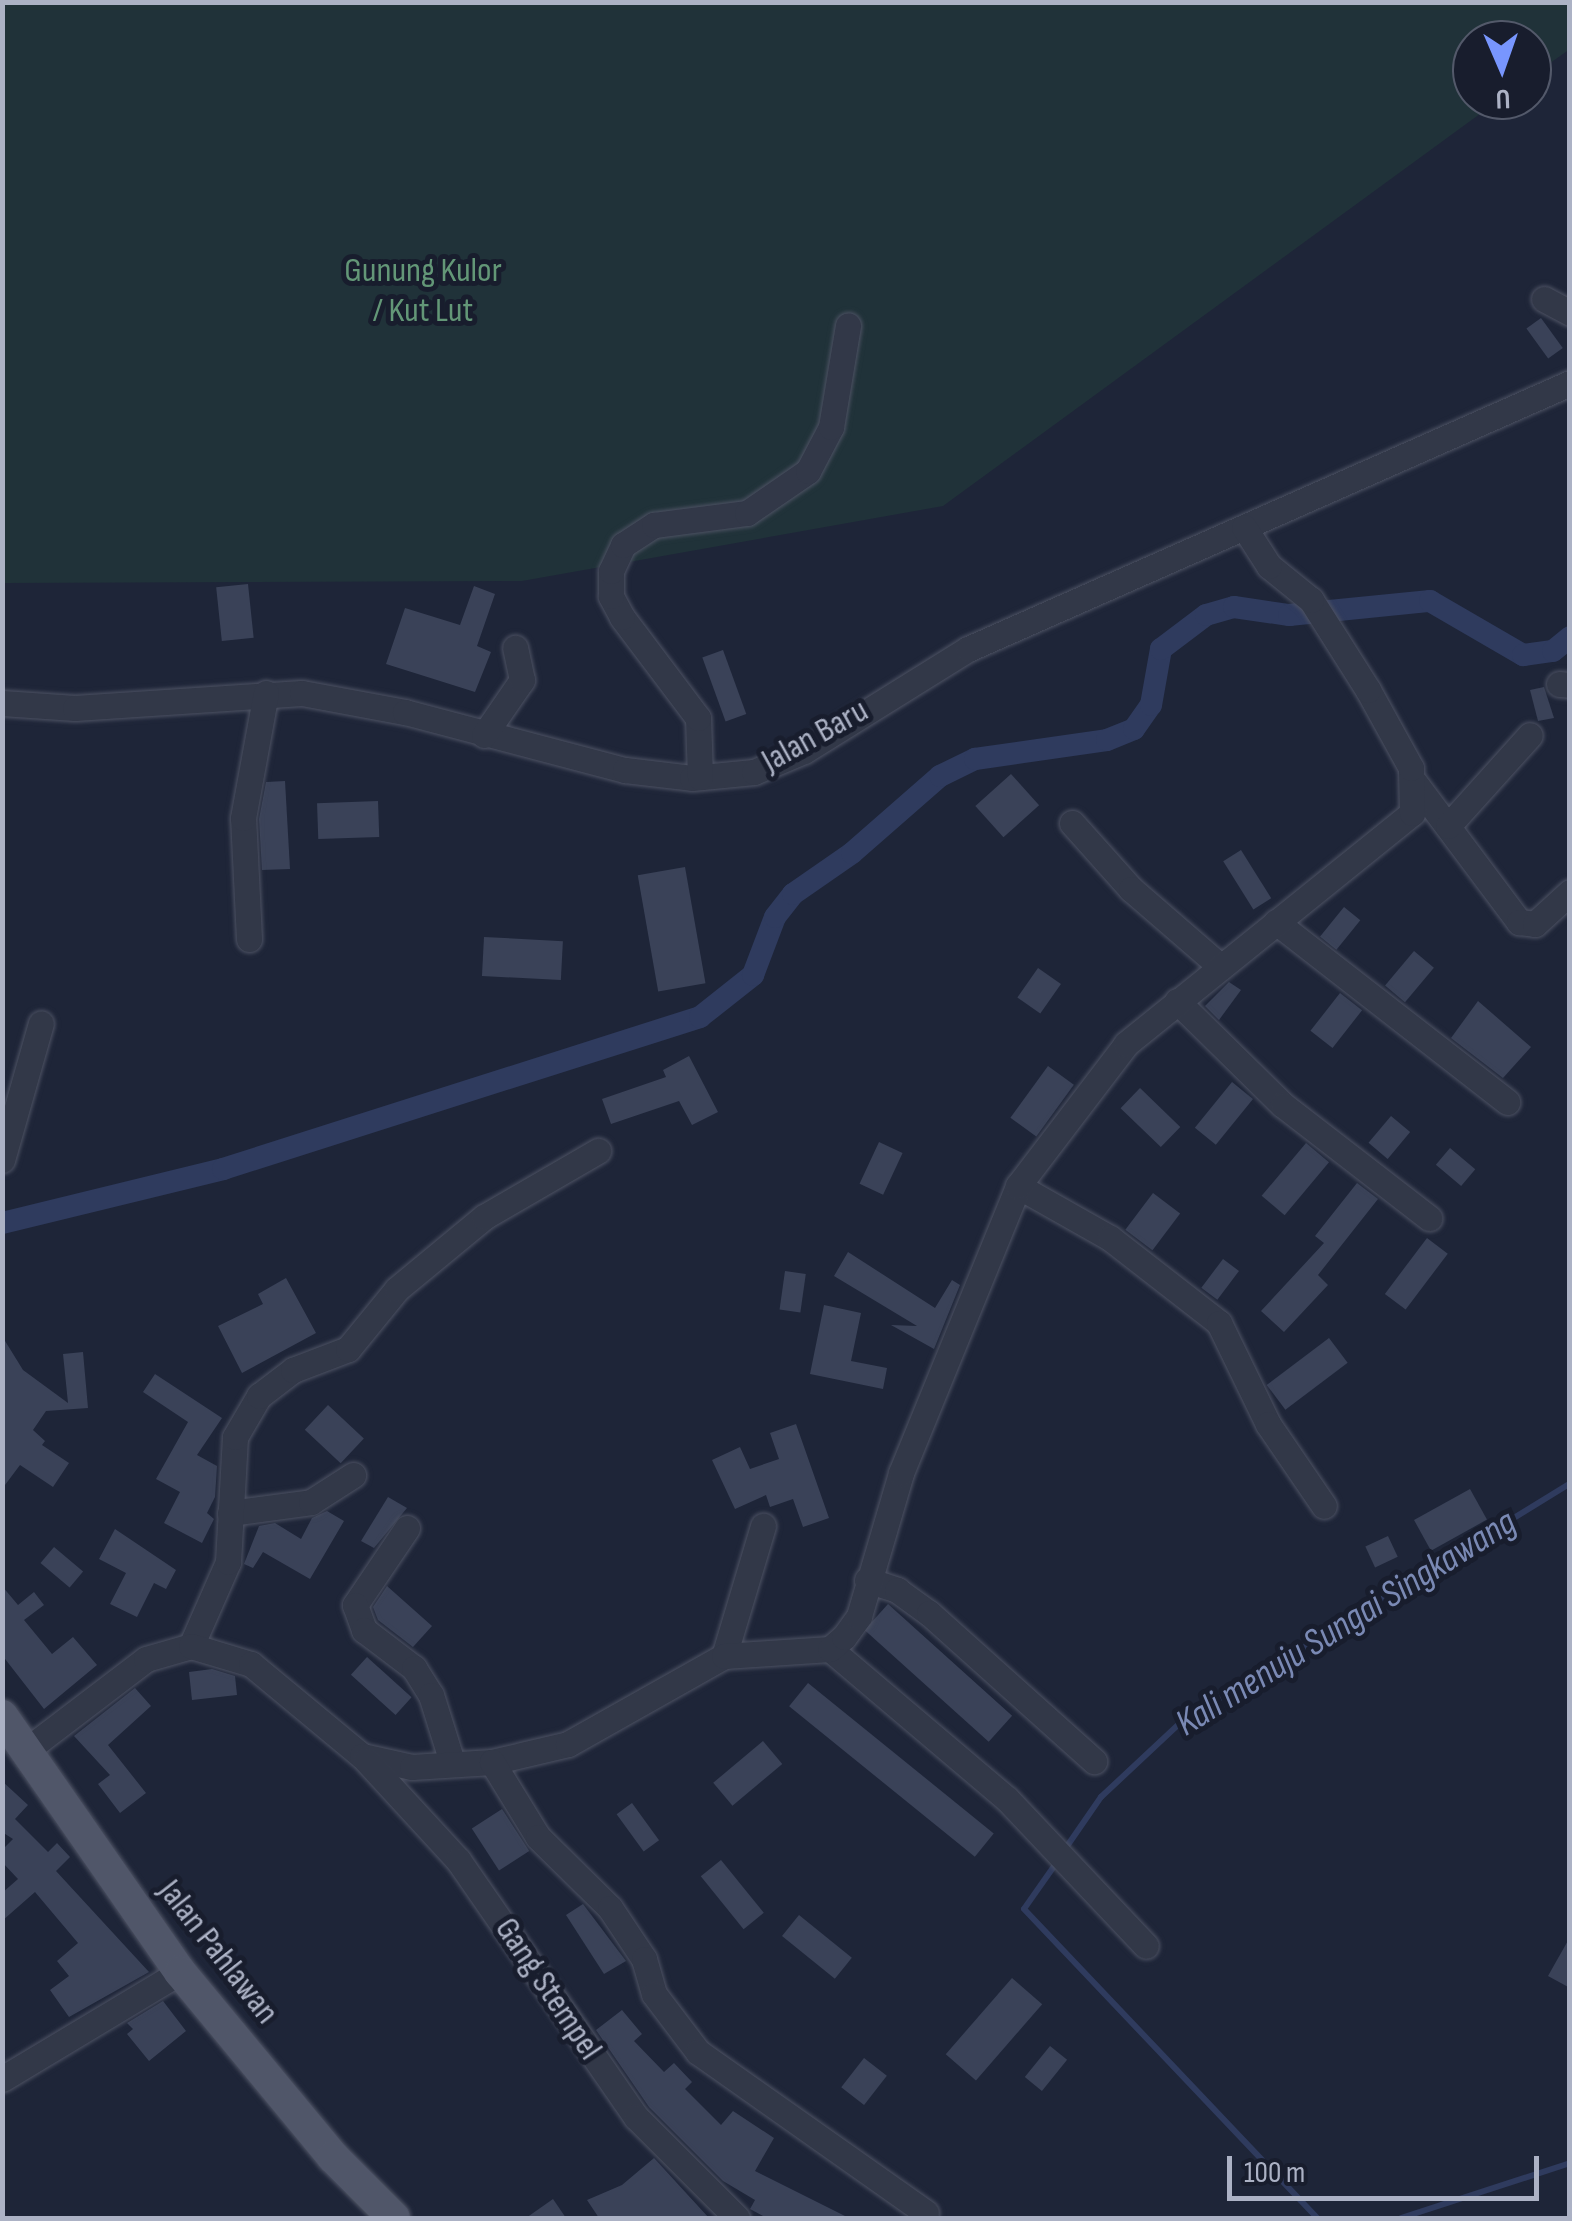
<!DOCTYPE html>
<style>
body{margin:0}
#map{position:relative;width:1572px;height:2221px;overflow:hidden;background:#1e2538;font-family:"Sofia Sans Condensed",sans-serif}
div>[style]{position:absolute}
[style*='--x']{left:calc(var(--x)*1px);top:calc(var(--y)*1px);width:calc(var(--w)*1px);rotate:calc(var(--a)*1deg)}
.green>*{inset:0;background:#203239}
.stream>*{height:6px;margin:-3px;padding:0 3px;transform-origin:3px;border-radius:3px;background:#2f3b5e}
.canal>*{height:22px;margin:-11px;padding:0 11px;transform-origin:11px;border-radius:11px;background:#2f3b5e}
.building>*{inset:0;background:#3a4258;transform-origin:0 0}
.roads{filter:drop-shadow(0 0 2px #4d5263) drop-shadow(0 0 2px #4d5263)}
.minor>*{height:25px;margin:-12.5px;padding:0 12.5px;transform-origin:12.5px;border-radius:12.5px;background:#323848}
.major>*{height:32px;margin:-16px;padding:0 16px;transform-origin:16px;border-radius:16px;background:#505669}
span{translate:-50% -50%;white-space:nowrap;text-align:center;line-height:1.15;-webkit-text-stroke:10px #181d2d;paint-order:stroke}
.park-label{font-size:35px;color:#639777}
.street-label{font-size:35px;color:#acb2c5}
.water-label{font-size:38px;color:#7a89b4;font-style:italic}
.frame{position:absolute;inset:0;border:5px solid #acb2c5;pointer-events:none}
.north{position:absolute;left:1452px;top:20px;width:100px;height:100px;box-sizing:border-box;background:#181d2d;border:2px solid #53596a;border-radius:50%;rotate:178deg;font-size:28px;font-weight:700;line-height:40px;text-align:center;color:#acb2c5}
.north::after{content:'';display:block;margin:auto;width:35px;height:45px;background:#7896fe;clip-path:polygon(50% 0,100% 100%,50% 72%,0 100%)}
.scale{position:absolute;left:1227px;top:2156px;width:312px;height:45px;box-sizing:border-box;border:5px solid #acb2c5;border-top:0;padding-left:12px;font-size:30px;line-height:35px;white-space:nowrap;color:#acb2c5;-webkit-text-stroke:8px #181d2d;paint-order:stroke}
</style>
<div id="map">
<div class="green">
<div style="clip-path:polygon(1569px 2px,1570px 49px,1532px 76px,1532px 40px,1472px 40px,1472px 100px,1499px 100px,943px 506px,522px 581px,3px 583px,2px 3px)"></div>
</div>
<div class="stream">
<div style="--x:1063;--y:1852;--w:67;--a:-55.4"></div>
<div style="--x:1101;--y:1797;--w:107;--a:-43.1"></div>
<div style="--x:1179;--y:1724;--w:459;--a:-31.6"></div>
<div style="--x:1057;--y:1862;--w:57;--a:125.1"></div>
<div style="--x:1024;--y:1909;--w:426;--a:46.5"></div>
<div style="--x:1401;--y:2218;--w:178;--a:-18"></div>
</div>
<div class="canal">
<div style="--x:2;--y:1223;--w:228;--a:-13.7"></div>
<div style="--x:223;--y:1169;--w:501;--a:-17.67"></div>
<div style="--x:700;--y:1017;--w:68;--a:-38.4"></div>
<div style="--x:753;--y:975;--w:62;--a:-69.2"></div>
<div style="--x:775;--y:917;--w:29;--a:-52"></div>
<div style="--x:793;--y:894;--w:72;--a:-34.8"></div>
<div style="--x:852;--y:853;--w:117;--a:-41.2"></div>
<div style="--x:940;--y:776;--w:39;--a:-26"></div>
<div style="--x:975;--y:759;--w:133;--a:-8.2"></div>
<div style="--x:1107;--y:740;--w:29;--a:-22"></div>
<div style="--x:1134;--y:729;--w:29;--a:-55"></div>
<div style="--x:1151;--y:705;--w:57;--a:-79.9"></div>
<div style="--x:1161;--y:649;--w:56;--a:-37.1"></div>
<div style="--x:1206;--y:615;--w:29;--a:-16"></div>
<div style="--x:1234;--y:607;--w:56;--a:8.3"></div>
<div style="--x:1289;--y:615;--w:142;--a:-5.7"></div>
<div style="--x:1430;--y:601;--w:108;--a:30.1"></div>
<div style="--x:1523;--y:655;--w:30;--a:-8"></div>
<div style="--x:1553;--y:651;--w:22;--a:-39"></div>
</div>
<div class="building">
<div style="left:1541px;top:318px;width:37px;height:18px;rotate:54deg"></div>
<div style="left:248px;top:584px;width:54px;height:32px;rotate:84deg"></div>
<div style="clip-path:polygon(474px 586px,495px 594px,477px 646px,491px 652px,475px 692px,386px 664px,405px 608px,460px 625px)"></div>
<div style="left:723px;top:650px;width:68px;height:22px;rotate:70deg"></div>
<div style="clip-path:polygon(1544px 687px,1554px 718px,1538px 721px,1530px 690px)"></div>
<div style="left:1011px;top:774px;width:42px;height:48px;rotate:48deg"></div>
<div style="clip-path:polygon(285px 781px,290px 869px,262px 870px,259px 819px,266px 782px)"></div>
<div style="left:378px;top:801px;width:36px;height:61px;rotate:88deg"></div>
<div style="left:1241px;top:850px;width:57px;height:21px;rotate:58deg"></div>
<div style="left:685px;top:867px;width:118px;height:48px;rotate:80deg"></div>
<div style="left:1344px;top:907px;width:21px;height:38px;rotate:39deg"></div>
<div style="left:484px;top:937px;width:79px;height:39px;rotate:3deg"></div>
<div style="left:1414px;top:951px;width:26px;height:45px;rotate:40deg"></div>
<div style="left:1038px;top:968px;width:28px;height:36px;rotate:35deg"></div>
<div style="clip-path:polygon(1229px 982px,1241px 990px,1219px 1020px,1205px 1006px)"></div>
<div style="left:1340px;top:993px;width:28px;height:48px;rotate:38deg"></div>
<div style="clip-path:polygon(1478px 1001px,1531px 1047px,1503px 1078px,1451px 1038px)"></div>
<div style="clip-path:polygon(689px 1056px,718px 1112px,692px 1125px,679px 1101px,611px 1124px,602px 1099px,666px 1077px,663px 1070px)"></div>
<div style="left:1048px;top:1066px;width:32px;height:64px;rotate:36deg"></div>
<div style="left:1232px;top:1082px;width:27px;height:59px;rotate:39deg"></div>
<div style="left:1140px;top:1088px;width:56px;height:28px;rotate:44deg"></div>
<div style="left:1391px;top:1116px;width:25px;height:35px;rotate:40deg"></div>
<div style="left:879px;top:1142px;width:26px;height:46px;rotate:25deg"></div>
<div style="left:1306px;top:1143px;width:30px;height:69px;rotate:40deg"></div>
<div style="left:1450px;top:1148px;width:33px;height:22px;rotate:40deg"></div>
<div style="clip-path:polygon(1357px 1183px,1378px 1199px,1318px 1275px,1328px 1285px,1284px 1332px,1261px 1311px,1324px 1243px,1315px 1236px)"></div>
<div style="left:1153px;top:1193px;width:34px;height:46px;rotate:37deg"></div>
<div style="left:1427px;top:1238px;width:26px;height:70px;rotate:37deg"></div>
<div style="clip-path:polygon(848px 1252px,935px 1308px,952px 1280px,960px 1285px,934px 1349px,891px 1325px,917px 1326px,834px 1276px)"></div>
<div style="left:1223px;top:1259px;width:20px;height:36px;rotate:37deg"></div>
<div style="left:785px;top:1271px;width:21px;height:39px;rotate:8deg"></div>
<div style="clip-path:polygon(286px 1278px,316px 1333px,242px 1373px,218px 1326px,263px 1304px,258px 1294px)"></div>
<div style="clip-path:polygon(824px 1305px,861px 1313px,851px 1361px,887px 1368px,883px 1389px,810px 1374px)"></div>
<div style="clip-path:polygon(2px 1336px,23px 1370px,68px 1403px,63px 1354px,83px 1352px,88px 1408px,46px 1411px,33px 1430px,45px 1441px,42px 1445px,69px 1463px,53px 1487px,20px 1465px,2px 1489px)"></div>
<div style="left:1329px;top:1338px;width:31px;height:78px;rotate:53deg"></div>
<div style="clip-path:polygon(155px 1374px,222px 1418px,197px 1455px,217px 1466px,215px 1497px,207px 1513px,214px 1519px,202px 1543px,164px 1523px,180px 1492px,156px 1479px,188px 1422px,143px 1392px)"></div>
<div style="left:328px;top:1405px;width:49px;height:34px;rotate:43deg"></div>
<div style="clip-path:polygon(796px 1424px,829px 1518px,803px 1527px,793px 1499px,770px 1507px,766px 1495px,735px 1509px,712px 1460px,740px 1447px,750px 1469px,779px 1459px,770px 1433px)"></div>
<div style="left:1470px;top:1489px;width:35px;height:64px;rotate:61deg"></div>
<div style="clip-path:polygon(388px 1497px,407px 1508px,374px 1548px,361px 1541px)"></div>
<div style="clip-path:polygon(327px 1511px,344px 1521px,310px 1579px,263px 1552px,253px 1568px,244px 1564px,259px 1526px,275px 1523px,301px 1539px,312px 1518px)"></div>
<div style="clip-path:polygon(115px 1529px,176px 1570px,166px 1589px,154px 1583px,137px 1617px,110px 1604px,126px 1573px,99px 1559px)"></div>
<div style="left:1388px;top:1536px;width:23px;height:25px;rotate:65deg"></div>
<div style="left:54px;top:1547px;width:38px;height:21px;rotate:40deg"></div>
<div style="clip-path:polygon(2px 1586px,18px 1605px,34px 1592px,44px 1605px,24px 1620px,52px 1654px,73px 1637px,97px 1665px,44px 1709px,2px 1655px)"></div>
<div style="clip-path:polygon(387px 1586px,432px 1626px,413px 1647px,378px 1620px,373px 1607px)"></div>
<div style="left:888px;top:1604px;width:167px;height:35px;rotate:42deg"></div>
<div style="left:367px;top:1657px;width:60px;height:24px;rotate:42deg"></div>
<div style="clip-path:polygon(212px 1669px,235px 1676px,237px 1695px,192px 1700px,189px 1672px)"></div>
<div style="left:808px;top:1683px;width:239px;height:30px;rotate:39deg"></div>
<div style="clip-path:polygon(135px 1688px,151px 1706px,108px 1745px,146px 1793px,120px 1813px,98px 1784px,110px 1775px,74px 1736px)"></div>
<div style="left:763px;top:1741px;width:30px;height:65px;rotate:50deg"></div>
<div style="clip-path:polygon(2px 1781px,28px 1805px,15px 1819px,48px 1852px,57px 1843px,70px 1857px,56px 1871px,149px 1972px,69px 2017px,50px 1990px,69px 1976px,57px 1961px,78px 1943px,35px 1892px,2px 1921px,2px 1893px,18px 1879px,2px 1862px,2px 1850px,13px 1839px,2px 1832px)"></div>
<div style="left:632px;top:1803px;width:46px;height:19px;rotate:54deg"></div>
<div style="left:502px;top:1809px;width:50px;height:36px;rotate:57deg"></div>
<div style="left:721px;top:1860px;width:68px;height:26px;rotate:51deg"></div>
<div style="clip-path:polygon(583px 1904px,626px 1961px,604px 1974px,566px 1915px)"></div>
<div style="left:799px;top:1915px;width:68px;height:27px;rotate:39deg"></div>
<div style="clip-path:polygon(1570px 1937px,1570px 1988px,1548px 1976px)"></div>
<div style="left:1012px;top:1978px;width:40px;height:101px;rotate:41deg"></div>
<div style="clip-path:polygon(163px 2001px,186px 2031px,149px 2061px,127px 2034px,133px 2029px,127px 2023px)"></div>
<div style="clip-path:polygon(622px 2010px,642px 2034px,634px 2041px,664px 2072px,674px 2063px,692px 2082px,685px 2089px,721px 2125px,733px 2111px,774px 2138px,755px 2171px,849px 2218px,767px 2218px,750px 2209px,755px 2200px,723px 2181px,649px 2107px,596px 2030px)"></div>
<div style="left:1050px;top:2046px;width:22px;height:40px;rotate:39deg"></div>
<div style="left:864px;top:2058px;width:29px;height:37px;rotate:38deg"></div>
<div style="clip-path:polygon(654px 2158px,709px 2218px,599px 2218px,587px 2200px,622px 2185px)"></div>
<div style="clip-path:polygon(553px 2199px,566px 2218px,526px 2218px)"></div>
</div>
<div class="roads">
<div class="minor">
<div style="--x:1544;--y:299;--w:30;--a:28"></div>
<div style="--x:1559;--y:684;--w:11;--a:5"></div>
<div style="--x:2;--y:703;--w:73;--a:3.9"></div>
<div style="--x:75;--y:708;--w:227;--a:-3.8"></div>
<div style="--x:302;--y:693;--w:105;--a:10.5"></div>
<div style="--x:405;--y:712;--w:228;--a:14.8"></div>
<div style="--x:625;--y:770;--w:67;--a:6.8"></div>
<div style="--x:692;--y:778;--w:62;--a:-5.5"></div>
<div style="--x:754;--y:772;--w:54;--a:-22.8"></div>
<div style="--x:804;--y:751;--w:193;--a:-31.9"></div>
<div style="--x:968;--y:649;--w:658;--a:-23.84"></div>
<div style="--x:484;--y:735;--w:67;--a:-55.4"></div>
<div style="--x:522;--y:680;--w:33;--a:-102"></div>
<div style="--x:700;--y:777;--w:59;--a:-91.9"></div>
<div style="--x:698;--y:718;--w:126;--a:-127"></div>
<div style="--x:622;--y:617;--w:24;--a:-118"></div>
<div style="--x:611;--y:596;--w:25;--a:-90"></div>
<div style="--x:611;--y:571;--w:29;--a:-65"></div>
<div style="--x:623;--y:545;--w:37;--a:-33"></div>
<div style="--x:654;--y:525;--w:94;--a:-7.4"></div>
<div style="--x:747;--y:513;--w:74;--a:-34.5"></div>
<div style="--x:808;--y:471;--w:50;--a:-62.4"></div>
<div style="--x:831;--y:427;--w:103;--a:-80.5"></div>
<div style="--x:1415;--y:783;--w:174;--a:53.2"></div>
<div style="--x:1519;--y:922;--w:16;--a:7"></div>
<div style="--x:1535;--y:924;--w:47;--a:-42.4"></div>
<div style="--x:1072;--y:823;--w:89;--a:48.2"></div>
<div style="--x:1131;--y:889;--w:119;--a:40.9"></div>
<div style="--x:1448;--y:826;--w:122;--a:-48"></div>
<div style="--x:1276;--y:922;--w:293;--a:37.9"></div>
<div style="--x:249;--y:939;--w:121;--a:-92.8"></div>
<div style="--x:243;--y:818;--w:127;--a:-79.6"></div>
<div style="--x:1177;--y:1001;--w:148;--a:44.5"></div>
<div style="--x:1283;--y:1105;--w:185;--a:37.7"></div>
<div style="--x:2;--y:1160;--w:142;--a:-74.1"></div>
<div style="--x:1018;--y:1186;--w:106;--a:29.5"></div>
<div style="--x:1110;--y:1238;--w:138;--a:37.9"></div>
<div style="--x:1219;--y:1323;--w:112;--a:64.1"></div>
<div style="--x:1268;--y:1424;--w:99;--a:55.7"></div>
<div style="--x:230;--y:1513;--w:82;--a:-7.7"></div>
<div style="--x:311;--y:1502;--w:50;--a:-32.7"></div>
<div style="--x:407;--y:1528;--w:93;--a:124"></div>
<div style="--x:355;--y:1605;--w:27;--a:70"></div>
<div style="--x:364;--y:1630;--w:63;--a:37.2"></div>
<div style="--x:414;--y:1668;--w:32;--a:58"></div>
<div style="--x:431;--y:1695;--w:70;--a:72.6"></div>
<div style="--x:867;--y:1580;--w:32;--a:18"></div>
<div style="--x:897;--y:1590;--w:39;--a:36"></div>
<div style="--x:929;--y:1613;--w:222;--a:41.9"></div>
<div style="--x:191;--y:1646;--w:92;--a:-66.2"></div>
<div style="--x:228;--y:1562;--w:125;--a:-86.8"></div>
<div style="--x:235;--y:1437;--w:48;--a:-59.7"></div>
<div style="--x:259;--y:1396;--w:43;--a:-37.4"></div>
<div style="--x:293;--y:1370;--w:59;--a:-20.9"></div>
<div style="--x:348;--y:1349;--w:77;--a:-50.8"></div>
<div style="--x:397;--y:1289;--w:113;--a:-39.6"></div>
<div style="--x:484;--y:1217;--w:132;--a:-30.1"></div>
<div style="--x:830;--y:1649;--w:232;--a:40.3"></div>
<div style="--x:1007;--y:1799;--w:202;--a:46.6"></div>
<div style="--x:724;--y:1656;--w:136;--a:-73.3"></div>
<div style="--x:24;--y:1752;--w:153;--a:-37.3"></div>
<div style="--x:146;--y:1659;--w:47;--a:-16.1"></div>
<div style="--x:191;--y:1646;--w:63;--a:16.7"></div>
<div style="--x:251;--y:1664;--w:144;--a:39.7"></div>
<div style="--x:362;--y:1756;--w:51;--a:12.4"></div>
<div style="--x:412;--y:1767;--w:80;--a:-3.6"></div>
<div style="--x:492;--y:1762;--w:78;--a:-13.3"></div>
<div style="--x:568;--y:1744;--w:179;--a:-29.4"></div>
<div style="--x:724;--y:1656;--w:106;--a:-3.8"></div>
<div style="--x:830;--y:1649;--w:18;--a:-41"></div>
<div style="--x:844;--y:1637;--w:26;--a:-54"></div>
<div style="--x:859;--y:1616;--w:149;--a:-73.6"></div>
<div style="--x:901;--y:1473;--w:310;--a:-67.8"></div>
<div style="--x:1018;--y:1186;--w:178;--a:-52.7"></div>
<div style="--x:1126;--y:1044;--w:368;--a:-38.9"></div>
<div style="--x:1412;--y:813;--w:45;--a:-91.3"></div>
<div style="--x:1411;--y:768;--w:89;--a:-118.9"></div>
<div style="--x:1368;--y:690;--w:107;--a:-122.3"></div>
<div style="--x:1311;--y:600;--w:54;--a:-141"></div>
<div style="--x:1269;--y:566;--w:46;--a:-122.7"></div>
<div style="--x:366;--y:1760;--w:136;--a:47.4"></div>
<div style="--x:458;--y:1860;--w:313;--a:55.3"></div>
<div style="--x:636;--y:2117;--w:143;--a:45"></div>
<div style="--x:492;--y:1762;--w:88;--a:58.5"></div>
<div style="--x:538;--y:1837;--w:101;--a:44.6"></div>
<div style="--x:610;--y:1908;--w:61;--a:56.3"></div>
<div style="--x:644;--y:1959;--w:36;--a:74"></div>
<div style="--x:654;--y:1994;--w:73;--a:52.8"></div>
<div style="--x:698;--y:2052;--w:279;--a:35.2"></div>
<div style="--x:2;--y:2079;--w:208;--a:-31"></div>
</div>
<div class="major">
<div style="--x:2;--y:1716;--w:312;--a:55.2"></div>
<div style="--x:180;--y:1972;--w:240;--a:50.4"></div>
<div style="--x:333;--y:2157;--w:86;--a:45"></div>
</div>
</div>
<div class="park-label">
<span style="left:423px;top:291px">Gunung Kulor<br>/ Kut Lut</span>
</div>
<div class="street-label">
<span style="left:815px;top:736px;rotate:-29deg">Jalan Baru</span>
<span style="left:218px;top:1952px;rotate:52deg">Jalan Pahlawan</span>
<span style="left:548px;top:1989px;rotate:56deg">Gang Stempel</span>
</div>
<div class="water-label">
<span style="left:1346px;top:1623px;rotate:-32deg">Kali menuju Sungai Singkawang</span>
</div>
<div class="frame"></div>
<div class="north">U</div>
<div class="scale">100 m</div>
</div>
